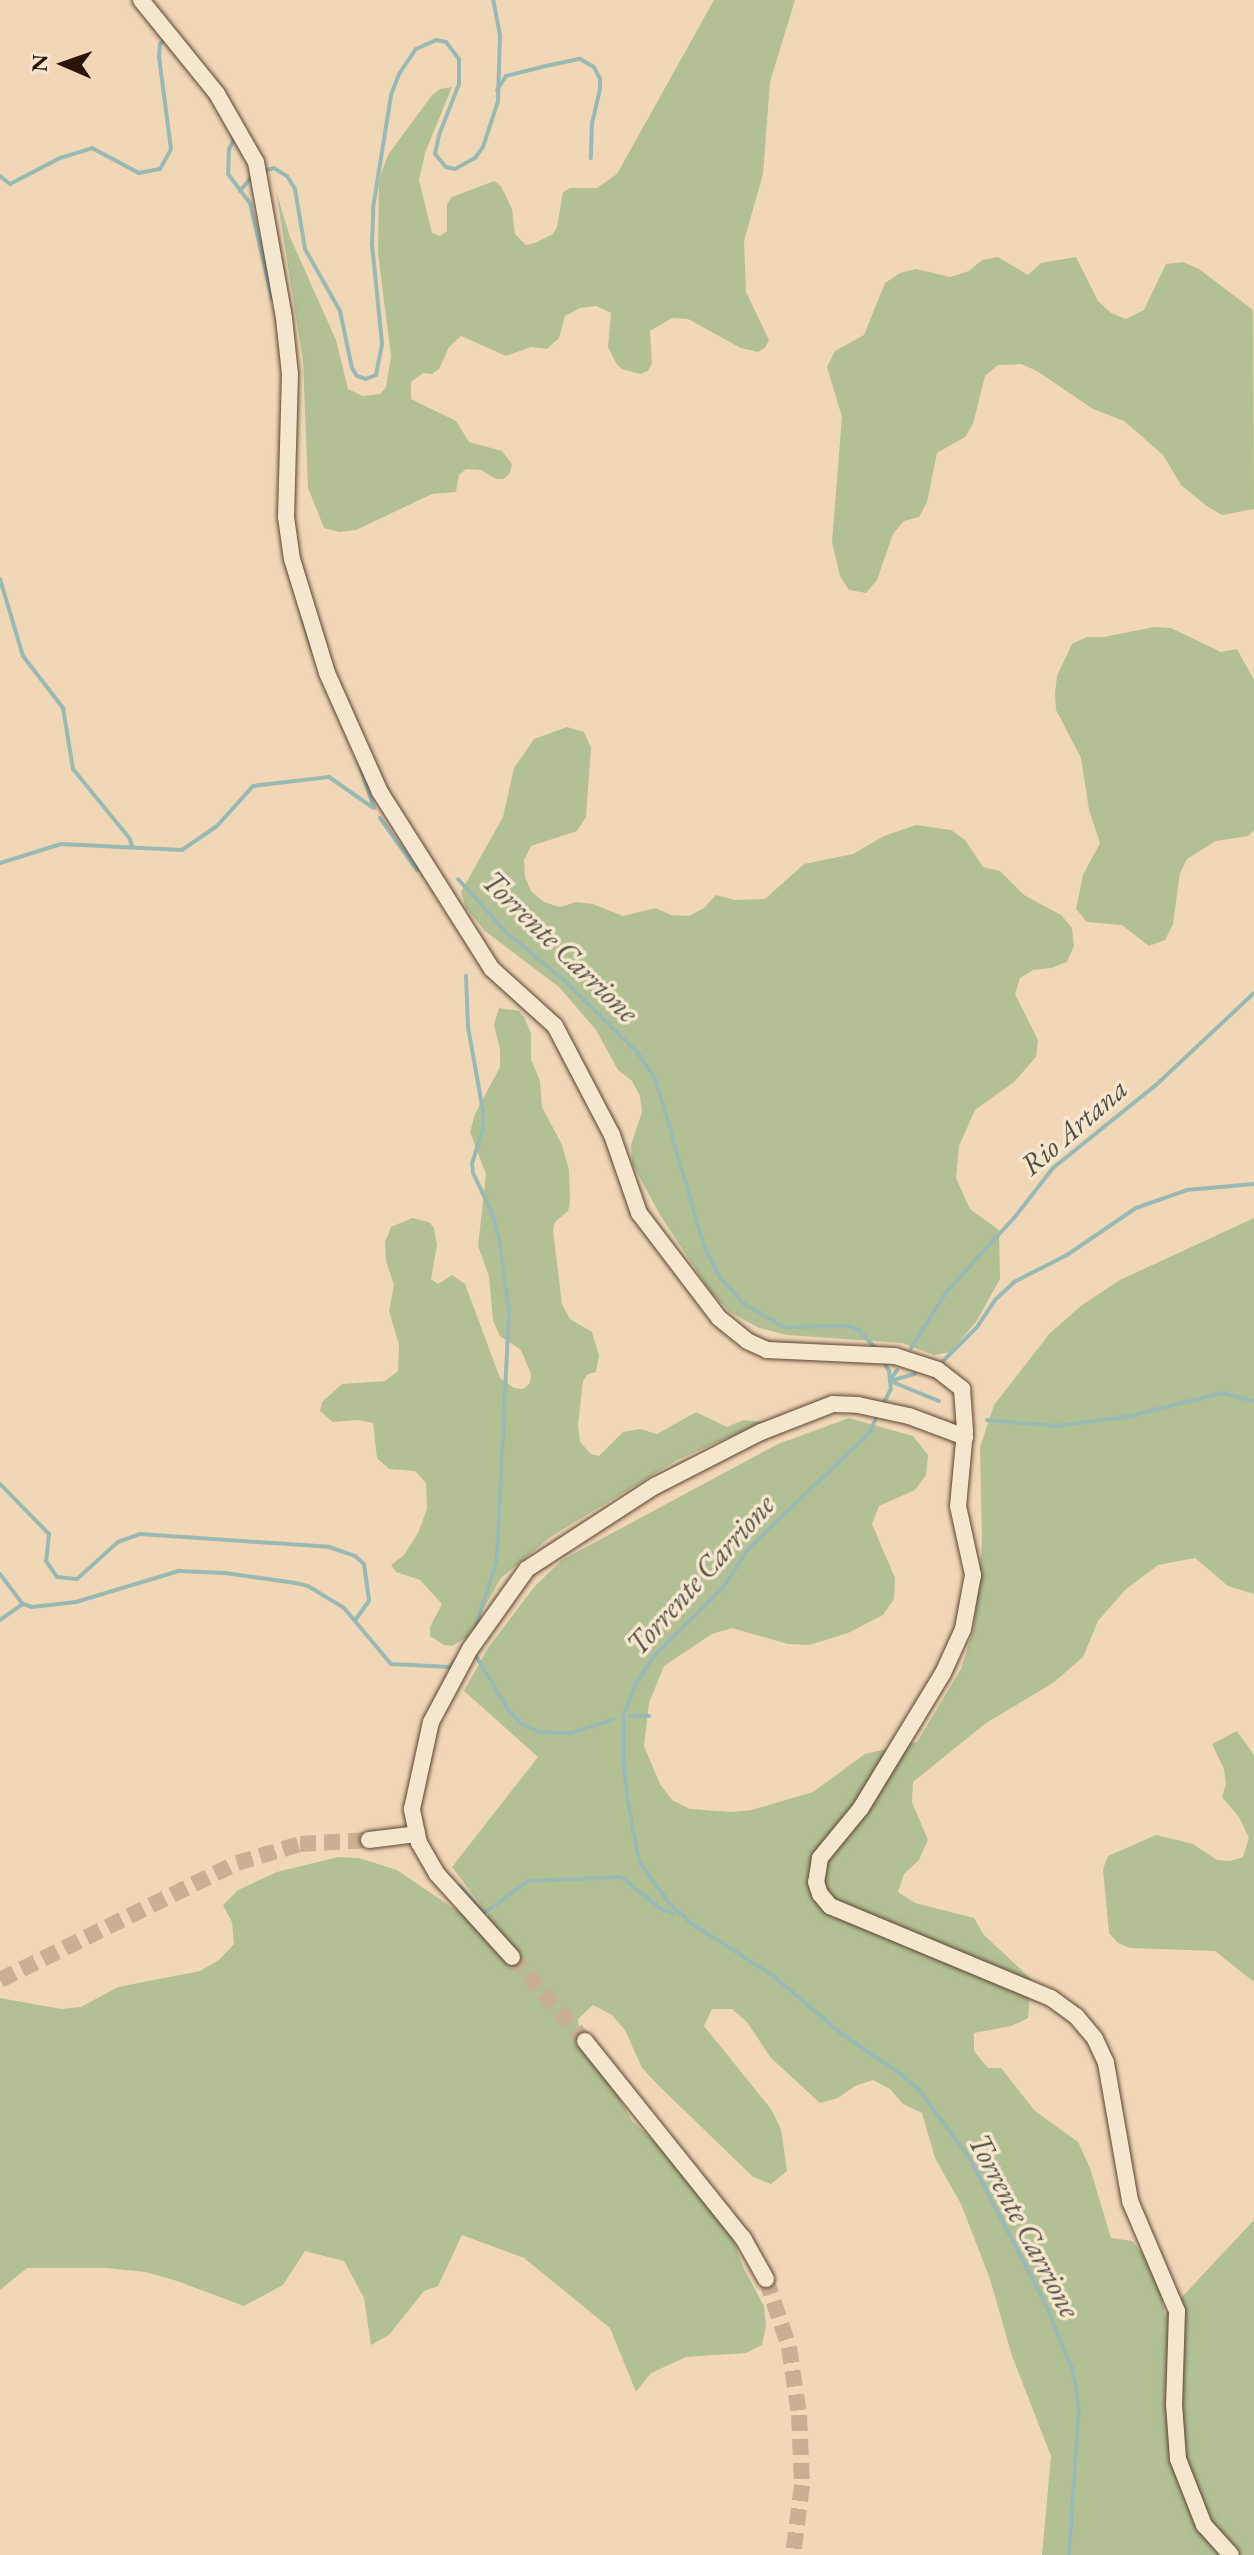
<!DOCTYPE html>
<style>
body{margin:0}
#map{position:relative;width:1254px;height:2555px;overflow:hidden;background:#f0d8b6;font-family:"EB Garamond",serif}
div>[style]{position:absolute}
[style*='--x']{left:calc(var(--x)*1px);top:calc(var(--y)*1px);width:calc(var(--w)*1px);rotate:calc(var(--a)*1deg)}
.green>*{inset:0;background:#b3c093}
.stream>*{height:4px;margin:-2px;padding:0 2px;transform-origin:2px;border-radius:2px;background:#9bb9b4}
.minor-tunnel>*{height:16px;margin-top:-8px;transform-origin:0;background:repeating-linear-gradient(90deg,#c8b193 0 16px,transparent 0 24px)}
.roads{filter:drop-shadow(0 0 2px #5a4534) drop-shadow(0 0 2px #5a4534)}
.minor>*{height:16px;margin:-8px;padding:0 8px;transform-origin:8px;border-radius:8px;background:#f5e6d0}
span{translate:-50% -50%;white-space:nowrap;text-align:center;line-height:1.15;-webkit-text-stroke:7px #f5e6d0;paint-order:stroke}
.water-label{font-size:30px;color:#504e44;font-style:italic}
.north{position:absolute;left:24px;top:24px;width:80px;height:80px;-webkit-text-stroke:6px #f5e6d0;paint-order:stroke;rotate:272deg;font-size:22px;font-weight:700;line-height:32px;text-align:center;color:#281408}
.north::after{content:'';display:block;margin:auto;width:28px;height:36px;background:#281408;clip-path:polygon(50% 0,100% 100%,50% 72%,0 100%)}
</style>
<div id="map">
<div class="green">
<div style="clip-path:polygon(714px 0,795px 0,770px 82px,763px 174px,744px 241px,746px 292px,769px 340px,765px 348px,758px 352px,741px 348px,688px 319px,672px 318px,650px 331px,652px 363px,648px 371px,640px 374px,622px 369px,616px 363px,608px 347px,611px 313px,596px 306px,580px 308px,565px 316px,559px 338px,547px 349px,531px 347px,506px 356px,461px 336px,449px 347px,439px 369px,432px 374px,423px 373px,411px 382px,411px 399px,456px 421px,469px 442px,502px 451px,512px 464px,510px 473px,504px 479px,496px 479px,481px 470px,466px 469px,459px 475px,456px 492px,432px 494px,356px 530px,339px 532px,324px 528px,308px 488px,303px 361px,276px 191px,290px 237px,336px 340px,348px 389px,363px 396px,380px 394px,386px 387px,391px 356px,378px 253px,379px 179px,388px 155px,432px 95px,440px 89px,452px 87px,425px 153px,419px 180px,432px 233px,440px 236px,447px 231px,447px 204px,452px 197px,494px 181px,501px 186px,512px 209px,515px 234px,526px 245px,535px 243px,553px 234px,557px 227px,563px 192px,570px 188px,597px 188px,617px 174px)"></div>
<div style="clip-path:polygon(998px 257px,1028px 275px,1041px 263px,1076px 257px,1098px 301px,1111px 313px,1126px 319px,1144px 310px,1166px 264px,1183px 262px,1199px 269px,1253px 310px,1254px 509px,1222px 515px,1208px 507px,1181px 485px,1163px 455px,1124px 421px,1093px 409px,1037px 371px,1021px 364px,998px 365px,985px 376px,973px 424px,965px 437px,937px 453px,927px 502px,919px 517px,904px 521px,893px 534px,877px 580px,866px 593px,849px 590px,840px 576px,832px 542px,842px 417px,827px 367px,835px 351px,864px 335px,885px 283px,900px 273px,916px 269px,950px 277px,969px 271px,982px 260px)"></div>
<div style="clip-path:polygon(1154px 627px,1171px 628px,1221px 652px,1237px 649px,1254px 680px,1254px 830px,1248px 836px,1216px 841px,1187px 859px,1180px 873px,1173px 924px,1165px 940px,1149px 946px,1122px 925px,1087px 922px,1076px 909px,1083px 875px,1100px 843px,1089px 810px,1081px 758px,1056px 710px,1055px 693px,1057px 676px,1072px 644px,1087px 637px,1104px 637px)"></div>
<div style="clip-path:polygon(567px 727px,584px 732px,591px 748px,586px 817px,577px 831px,531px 846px,524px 860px,525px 877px,531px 891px,544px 902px,560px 907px,576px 902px,593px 904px,623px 916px,656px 908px,671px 915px,689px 916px,704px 908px,716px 895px,735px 900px,765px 899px,804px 864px,853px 854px,884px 836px,916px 825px,951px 830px,965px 840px,983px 867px,1000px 871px,1024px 895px,1061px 915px,1072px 928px,1074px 946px,1067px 962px,1051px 968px,1033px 970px,1020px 978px,1015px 994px,1038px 1040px,1036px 1057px,1014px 1082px,975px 1110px,959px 1146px,956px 1178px,970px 1209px,999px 1230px,1000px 1279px,976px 1322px,950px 1352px,934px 1355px,902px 1343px,787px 1335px,759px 1328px,730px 1312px,710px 1291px,660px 1215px,632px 1163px,631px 1145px,642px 1112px,640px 1096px,632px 1081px,618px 1070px,596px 1030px,559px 987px,485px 931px,466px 908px,461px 892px,503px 817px,514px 768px,534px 739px)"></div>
<div style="clip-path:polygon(499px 1008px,519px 1011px,524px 1017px,531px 1033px,531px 1059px,540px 1081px,542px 1107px,562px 1145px,569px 1170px,570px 1203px,568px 1211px,555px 1222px,553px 1230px,562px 1304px,570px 1319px,592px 1332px,599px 1356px,596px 1372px,588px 1374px,583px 1381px,578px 1425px,580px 1442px,591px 1454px,599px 1456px,623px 1432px,640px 1429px,657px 1434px,696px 1412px,727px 1427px,743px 1420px,763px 1422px,677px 1460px,549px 1538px,501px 1578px,467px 1637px,452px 1646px,444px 1645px,430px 1636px,430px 1627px,442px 1604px,420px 1580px,396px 1572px,391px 1565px,404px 1555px,418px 1533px,427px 1509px,426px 1483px,415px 1471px,389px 1469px,377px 1458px,373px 1423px,358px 1420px,333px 1422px,320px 1411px,322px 1402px,342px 1384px,385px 1381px,398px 1371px,399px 1345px,389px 1311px,394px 1285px,386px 1261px,385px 1242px,391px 1227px,412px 1218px,429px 1222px,434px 1228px,437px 1245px,431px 1279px,438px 1284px,452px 1275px,465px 1284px,500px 1378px,514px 1388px,523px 1389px,530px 1383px,531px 1374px,521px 1350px,500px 1336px,493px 1321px,489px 1276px,478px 1246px,486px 1174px,470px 1132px,475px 1114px,500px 1067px,500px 1049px,494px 1025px)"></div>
<div style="clip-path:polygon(1254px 1218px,1254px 1594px,1228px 1586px,1195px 1558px,1158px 1565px,1125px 1590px,1098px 1621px,1083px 1657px,1053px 1683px,986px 1723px,913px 1782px,912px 1802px,928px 1840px,919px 1860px,904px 1874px,898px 1892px,915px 1903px,974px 1918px,984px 1935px,1031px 1979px,1028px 2018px,1011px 2026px,974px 2033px,974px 2051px,988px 2068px,1001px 2068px,1035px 2111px,1078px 2142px,1090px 2168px,1111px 2238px,1132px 2241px,1145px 2257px,1160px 2289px,1165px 2315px,1254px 2220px,1254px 2555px,1042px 2555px,1051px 2456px,1012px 2356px,990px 2279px,961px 2204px,935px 2158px,922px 2113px,903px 2104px,890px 2089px,873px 2080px,855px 2086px,838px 2098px,820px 2103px,771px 2058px,747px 2022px,732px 2009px,712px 2009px,704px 2026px,771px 2109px,781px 2129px,787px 2171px,771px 2184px,753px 2177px,657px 2084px,642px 2068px,625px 2030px,612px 2015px,593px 2005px,578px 2019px,580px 2039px,602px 2068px,632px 2121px,693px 2178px,730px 2231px,744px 2269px,764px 2306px,766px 2326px,762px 2345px,746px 2353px,686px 2357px,651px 2373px,636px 2392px,610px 2328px,524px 2258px,462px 2235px,438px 2286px,424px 2291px,389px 2335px,371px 2345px,364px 2298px,344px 2261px,305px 2251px,283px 2285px,244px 2306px,177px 2281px,146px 2272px,106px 2268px,27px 2268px,0 2290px,0 1998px,61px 2009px,81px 2007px,118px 1987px,200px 1971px,219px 1960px,234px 1944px,232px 1922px,223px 1905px,238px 1890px,277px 1872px,338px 1857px,359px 1858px,397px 1870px,466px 1917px,487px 1923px,488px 1915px,452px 1867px,538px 1757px,464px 1691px,488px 1648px,535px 1586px,562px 1560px,778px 1444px,849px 1418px,913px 1436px,928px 1455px,926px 1475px,915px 1490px,879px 1506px,872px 1524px,895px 1578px,894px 1599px,883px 1615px,848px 1633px,809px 1645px,788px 1644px,732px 1628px,712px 1634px,664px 1666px,649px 1703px,644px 1746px,660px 1784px,672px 1800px,690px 1809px,731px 1812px,752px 1810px,813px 1792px,865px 1754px,917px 1742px,961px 1669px,974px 1627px,982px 1545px,980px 1447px,994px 1405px,1050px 1333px,1082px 1305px,1120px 1280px)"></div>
<div style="clip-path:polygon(1237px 1731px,1254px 1755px,1254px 1982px,1215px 1951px,1130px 1948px,1118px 1943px,1109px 1933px,1103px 1869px,1108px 1856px,1156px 1835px,1193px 1844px,1217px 1860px,1230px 1861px,1243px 1857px,1249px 1838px,1239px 1817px,1222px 1797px,1226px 1784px,1224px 1769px,1212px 1744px)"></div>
</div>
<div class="stream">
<div style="--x:497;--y:90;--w:17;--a:-57"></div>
<div style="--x:506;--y:76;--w:36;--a:-14"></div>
<div style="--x:541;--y:67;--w:40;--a:-12"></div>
<div style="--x:580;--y:59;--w:16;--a:30"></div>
<div style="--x:594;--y:67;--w:13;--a:63"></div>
<div style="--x:600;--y:79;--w:10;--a:90"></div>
<div style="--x:600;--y:89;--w:36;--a:103"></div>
<div style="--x:592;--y:124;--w:34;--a:92"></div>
<div style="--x:232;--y:135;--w:5;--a:68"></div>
<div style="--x:234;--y:140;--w:10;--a:119"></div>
<div style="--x:229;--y:149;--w:25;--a:92"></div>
<div style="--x:228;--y:174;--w:36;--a:53"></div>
<div style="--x:250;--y:203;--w:98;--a:77"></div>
<div style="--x:264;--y:171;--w:10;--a:-17"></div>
<div style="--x:274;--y:168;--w:15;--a:32"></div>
<div style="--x:287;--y:176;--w:15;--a:58"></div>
<div style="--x:295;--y:189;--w:61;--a:80.5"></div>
<div style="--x:305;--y:249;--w:71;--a:60.6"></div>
<div style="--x:340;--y:311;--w:58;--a:78.1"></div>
<div style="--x:352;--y:368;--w:9;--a:58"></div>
<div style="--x:357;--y:376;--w:9;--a:18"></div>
<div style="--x:366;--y:379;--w:11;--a:-22"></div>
<div style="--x:376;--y:375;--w:33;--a:-79"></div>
<div style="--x:382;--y:343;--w:99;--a:-95.8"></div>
<div style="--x:372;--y:245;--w:37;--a:-88"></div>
<div style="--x:373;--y:208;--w:114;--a:-80.9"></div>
<div style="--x:391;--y:95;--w:22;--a:-69"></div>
<div style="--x:399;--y:74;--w:30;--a:-56"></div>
<div style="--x:416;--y:49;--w:22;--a:-24"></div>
<div style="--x:436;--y:40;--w:10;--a:11"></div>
<div style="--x:446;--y:42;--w:21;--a:53"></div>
<div style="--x:459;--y:59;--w:25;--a:90"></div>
<div style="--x:459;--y:84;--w:55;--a:111.4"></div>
<div style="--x:439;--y:135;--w:19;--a:102"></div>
<div style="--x:435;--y:154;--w:17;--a:50"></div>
<div style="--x:446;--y:167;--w:9;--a:13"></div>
<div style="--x:455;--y:169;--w:23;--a:-29"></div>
<div style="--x:475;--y:158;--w:14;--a:-54"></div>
<div style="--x:483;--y:147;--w:48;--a:-71.9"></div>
<div style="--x:498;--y:101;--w:66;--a:-88.3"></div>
<div style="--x:500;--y:35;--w:36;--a:-101"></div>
<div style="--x:0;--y:176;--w:13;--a:39"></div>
<div style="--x:10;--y:184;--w:56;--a:-27.5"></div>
<div style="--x:60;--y:158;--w:34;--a:-17"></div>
<div style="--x:92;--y:148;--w:53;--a:28"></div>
<div style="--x:139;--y:173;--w:21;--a:-11"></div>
<div style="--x:160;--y:169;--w:23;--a:-61"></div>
<div style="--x:171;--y:149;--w:93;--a:-97.4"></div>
<div style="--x:159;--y:57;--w:13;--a:-86"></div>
<div style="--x:160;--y:44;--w:8;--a:-45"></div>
<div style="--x:240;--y:191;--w:19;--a:-51"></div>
<div style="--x:0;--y:579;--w:80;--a:73.4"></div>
<div style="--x:23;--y:656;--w:66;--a:52.4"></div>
<div style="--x:63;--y:708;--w:62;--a:80.7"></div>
<div style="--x:73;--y:769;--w:90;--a:50.8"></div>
<div style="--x:130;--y:839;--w:8;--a:76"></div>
<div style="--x:303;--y:620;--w:31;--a:73"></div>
<div style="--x:361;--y:769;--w:41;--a:71.6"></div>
<div style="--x:380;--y:818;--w:64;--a:54.6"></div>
<div style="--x:0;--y:863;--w:64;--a:-17.3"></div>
<div style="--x:61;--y:844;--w:121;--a:2.8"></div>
<div style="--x:182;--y:850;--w:42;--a:-34.4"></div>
<div style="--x:217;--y:826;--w:54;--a:-48"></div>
<div style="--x:253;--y:786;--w:77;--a:-6.8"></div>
<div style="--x:329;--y:777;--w:52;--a:34.9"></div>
<div style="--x:458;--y:879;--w:73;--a:47.8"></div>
<div style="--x:507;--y:933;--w:72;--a:39.4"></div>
<div style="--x:563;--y:979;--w:105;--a:44.6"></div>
<div style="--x:638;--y:1053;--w:33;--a:57"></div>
<div style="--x:656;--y:1081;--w:172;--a:73.8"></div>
<div style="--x:704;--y:1246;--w:37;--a:63"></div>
<div style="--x:721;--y:1279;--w:34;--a:47"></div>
<div style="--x:744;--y:1304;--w:46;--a:29.9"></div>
<div style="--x:784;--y:1327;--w:64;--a:-0.9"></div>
<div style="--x:848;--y:1326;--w:12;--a:20"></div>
<div style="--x:859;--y:1330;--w:24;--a:48"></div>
<div style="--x:466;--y:976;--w:51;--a:87.8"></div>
<div style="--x:468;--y:1027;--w:85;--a:79.9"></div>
<div style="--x:483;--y:1111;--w:17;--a:90"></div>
<div style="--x:483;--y:1128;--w:37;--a:107"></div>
<div style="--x:472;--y:1163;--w:10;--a:84"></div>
<div style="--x:473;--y:1173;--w:47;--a:64.5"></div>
<div style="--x:493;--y:1215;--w:25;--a:76"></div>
<div style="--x:499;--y:1239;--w:73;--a:82.1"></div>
<div style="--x:509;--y:1311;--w:249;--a:92.8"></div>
<div style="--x:497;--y:1560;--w:76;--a:107.7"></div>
<div style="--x:911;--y:1348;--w:67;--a:-57.7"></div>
<div style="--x:947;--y:1291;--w:99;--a:-47.5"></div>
<div style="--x:1014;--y:1218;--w:63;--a:-52"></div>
<div style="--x:1053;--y:1168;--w:132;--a:-38.9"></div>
<div style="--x:1156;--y:1085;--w:134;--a:-43.2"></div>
<div style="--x:882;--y:1359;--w:14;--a:60"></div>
<div style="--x:889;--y:1371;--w:18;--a:84"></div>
<div style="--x:891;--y:1389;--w:19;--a:118"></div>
<div style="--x:939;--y:1365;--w:54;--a:-45"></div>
<div style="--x:977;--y:1327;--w:32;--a:-56"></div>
<div style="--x:995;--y:1300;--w:26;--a:-43"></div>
<div style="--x:1014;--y:1282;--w:59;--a:-27"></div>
<div style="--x:1067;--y:1255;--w:83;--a:-34.3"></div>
<div style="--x:1136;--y:1208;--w:54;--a:-19.4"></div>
<div style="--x:1187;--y:1190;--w:67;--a:-5.1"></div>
<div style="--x:891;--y:1379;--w:11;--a:-56"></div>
<div style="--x:890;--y:1381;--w:53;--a:22.2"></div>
<div style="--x:890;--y:1381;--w:26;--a:-16"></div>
<div style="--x:878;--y:1414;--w:21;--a:115"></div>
<div style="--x:869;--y:1433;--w:168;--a:136.2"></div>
<div style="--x:748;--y:1549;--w:46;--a:122.7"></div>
<div style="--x:723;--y:1588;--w:97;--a:135.4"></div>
<div style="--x:654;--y:1656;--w:32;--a:124"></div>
<div style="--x:636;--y:1683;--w:36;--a:111"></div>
<div style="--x:623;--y:1717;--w:41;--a:90"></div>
<div style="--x:623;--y:1758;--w:44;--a:83.5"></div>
<div style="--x:628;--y:1802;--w:61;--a:79.6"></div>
<div style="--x:639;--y:1862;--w:52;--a:53.6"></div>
<div style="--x:670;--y:1904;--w:28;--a:42"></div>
<div style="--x:691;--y:1923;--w:96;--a:32.7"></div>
<div style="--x:772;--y:1975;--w:92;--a:40.1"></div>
<div style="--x:842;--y:2034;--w:73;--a:34.3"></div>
<div style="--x:902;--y:2075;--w:23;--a:41"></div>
<div style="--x:919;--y:2090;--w:84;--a:53.3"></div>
<div style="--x:969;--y:2157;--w:162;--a:62.5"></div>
<div style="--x:1044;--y:2301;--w:76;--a:67.5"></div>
<div style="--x:1073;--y:2371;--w:36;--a:81"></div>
<div style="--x:1079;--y:2407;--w:148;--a:93.9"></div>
<div style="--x:987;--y:1420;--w:69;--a:5"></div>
<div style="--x:1056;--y:1426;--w:71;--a:-7.3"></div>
<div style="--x:1126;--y:1417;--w:99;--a:-14"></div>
<div style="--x:1222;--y:1393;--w:33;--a:14"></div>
<div style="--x:0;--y:1484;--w:70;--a:45.6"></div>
<div style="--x:49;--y:1534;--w:27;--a:96"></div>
<div style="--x:46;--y:1561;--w:19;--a:55"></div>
<div style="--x:57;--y:1577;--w:20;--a:6"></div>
<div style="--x:77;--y:1579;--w:55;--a:-42.1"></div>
<div style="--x:118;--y:1542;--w:23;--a:-20"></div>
<div style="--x:140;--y:1534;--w:189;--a:3.9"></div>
<div style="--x:329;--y:1547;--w:28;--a:19"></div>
<div style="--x:355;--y:1556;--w:12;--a:42"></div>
<div style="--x:364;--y:1564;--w:37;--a:82"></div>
<div style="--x:369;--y:1601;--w:24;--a:126"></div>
<div style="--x:0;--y:1574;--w:38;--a:53"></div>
<div style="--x:23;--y:1604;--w:9;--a:18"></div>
<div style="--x:32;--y:1607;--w:44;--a:-6.5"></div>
<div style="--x:76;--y:1602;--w:108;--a:-16.8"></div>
<div style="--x:179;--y:1571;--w:46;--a:2.5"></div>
<div style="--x:225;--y:1573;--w:71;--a:8.1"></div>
<div style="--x:295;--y:1583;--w:13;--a:13"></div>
<div style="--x:308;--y:1586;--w:42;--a:31.4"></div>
<div style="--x:344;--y:1608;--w:73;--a:50"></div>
<div style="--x:391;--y:1664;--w:59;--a:2.9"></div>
<div style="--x:450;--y:1667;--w:11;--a:-49"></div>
<div style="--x:0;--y:1620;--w:28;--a:-35"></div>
<div style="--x:476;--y:1656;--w:64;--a:59"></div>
<div style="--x:509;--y:1711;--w:18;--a:45"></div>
<div style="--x:522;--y:1724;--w:19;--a:25"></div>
<div style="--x:539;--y:1732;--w:32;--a:2"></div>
<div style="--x:571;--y:1733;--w:45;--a:-18"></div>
<div style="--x:630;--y:1716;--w:19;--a:0"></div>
<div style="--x:460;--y:1886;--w:36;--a:48"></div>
<div style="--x:484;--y:1913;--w:54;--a:-36"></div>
<div style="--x:528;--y:1881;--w:93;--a:-2.5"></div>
<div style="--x:621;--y:1877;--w:51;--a:38.7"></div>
<div style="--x:661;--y:1909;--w:14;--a:21"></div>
</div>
<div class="minor-tunnel">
<div style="--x:512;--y:1957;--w:111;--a:49"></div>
<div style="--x:0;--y:1980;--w:264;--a:-26.3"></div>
<div style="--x:237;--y:1863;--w:66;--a:-16.8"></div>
<div style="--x:300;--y:1844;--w:69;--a:-3.3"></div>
<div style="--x:766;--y:2279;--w:72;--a:71.3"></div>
<div style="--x:789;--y:2347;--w:69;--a:81.6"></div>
<div style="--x:799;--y:2415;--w:70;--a:87.5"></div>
<div style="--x:802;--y:2485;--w:71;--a:97.3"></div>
</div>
<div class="roads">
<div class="minor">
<div style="--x:141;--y:0;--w:121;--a:51"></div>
<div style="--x:217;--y:94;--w:78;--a:60.2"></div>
<div style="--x:256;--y:162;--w:158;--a:79.8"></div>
<div style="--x:284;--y:318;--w:56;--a:83.9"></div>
<div style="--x:290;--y:374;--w:143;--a:91.6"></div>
<div style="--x:286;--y:517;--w:42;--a:81.9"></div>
<div style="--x:292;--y:559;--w:119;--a:72.9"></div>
<div style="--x:327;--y:673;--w:130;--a:66"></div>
<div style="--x:380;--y:792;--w:209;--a:57.7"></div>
<div style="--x:492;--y:969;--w:85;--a:42.1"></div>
<div style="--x:555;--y:1026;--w:123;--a:62.4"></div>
<div style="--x:612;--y:1135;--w:83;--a:70.9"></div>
<div style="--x:639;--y:1213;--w:132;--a:52.7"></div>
<div style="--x:719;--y:1318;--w:36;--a:39"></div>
<div style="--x:747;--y:1341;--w:22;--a:24"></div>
<div style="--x:767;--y:1350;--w:128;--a:2.7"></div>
<div style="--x:895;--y:1356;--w:45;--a:18"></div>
<div style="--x:938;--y:1370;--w:31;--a:38"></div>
<div style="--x:962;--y:1389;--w:42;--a:85.9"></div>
<div style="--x:965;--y:1431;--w:75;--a:95.3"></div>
<div style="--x:958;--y:1506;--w:71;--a:77.7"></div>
<div style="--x:973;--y:1575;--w:55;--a:100.5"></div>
<div style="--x:963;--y:1629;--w:48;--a:114.4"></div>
<div style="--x:943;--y:1673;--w:158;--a:121.3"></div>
<div style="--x:861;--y:1808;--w:65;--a:129.4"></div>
<div style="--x:820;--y:1858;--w:24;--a:99"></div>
<div style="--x:816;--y:1882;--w:13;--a:72"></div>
<div style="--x:820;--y:1894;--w:16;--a:50"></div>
<div style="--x:830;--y:1906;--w:239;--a:22.6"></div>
<div style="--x:1051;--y:1998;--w:31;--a:36"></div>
<div style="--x:1076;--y:2016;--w:30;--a:50"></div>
<div style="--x:1095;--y:2039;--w:26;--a:65"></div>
<div style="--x:1106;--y:2063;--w:140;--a:80.1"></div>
<div style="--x:1130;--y:2201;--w:120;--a:66.9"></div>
<div style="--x:1177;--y:2311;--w:93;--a:91.8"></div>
<div style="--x:1174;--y:2404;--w:55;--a:85.8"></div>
<div style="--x:1178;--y:2459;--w:71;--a:68.5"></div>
<div style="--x:1204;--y:2525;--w:40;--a:48"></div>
<div style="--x:369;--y:1840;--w:48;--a:-7.1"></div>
<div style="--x:512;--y:1957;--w:112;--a:-132.1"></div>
<div style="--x:437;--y:1874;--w:36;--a:-120"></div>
<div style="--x:419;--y:1843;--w:35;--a:-102"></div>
<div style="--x:412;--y:1809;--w:89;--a:-77.7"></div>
<div style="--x:431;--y:1722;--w:83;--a:-61.9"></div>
<div style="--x:470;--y:1649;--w:98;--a:-54.5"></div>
<div style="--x:527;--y:1569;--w:153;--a:-33"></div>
<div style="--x:655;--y:1486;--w:119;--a:-27"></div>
<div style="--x:761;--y:1432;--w:77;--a:-21.3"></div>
<div style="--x:833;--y:1404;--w:25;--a:2"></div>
<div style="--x:858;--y:1405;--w:52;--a:12.2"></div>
<div style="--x:909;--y:1416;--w:60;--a:20.6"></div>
<div style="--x:585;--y:2041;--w:253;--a:51.3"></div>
<div style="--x:743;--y:2238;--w:47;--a:60.7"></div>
</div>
</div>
<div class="water-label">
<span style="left:560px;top:947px;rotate:44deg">Torrente Carrione</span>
<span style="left:1074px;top:1127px;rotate:-41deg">Rio Artana</span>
<span style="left:701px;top:1575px;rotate:-48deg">Torrente Carrione</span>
<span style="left:1024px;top:2226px;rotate:62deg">Torrente Carrione</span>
</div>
<div class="north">N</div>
</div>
